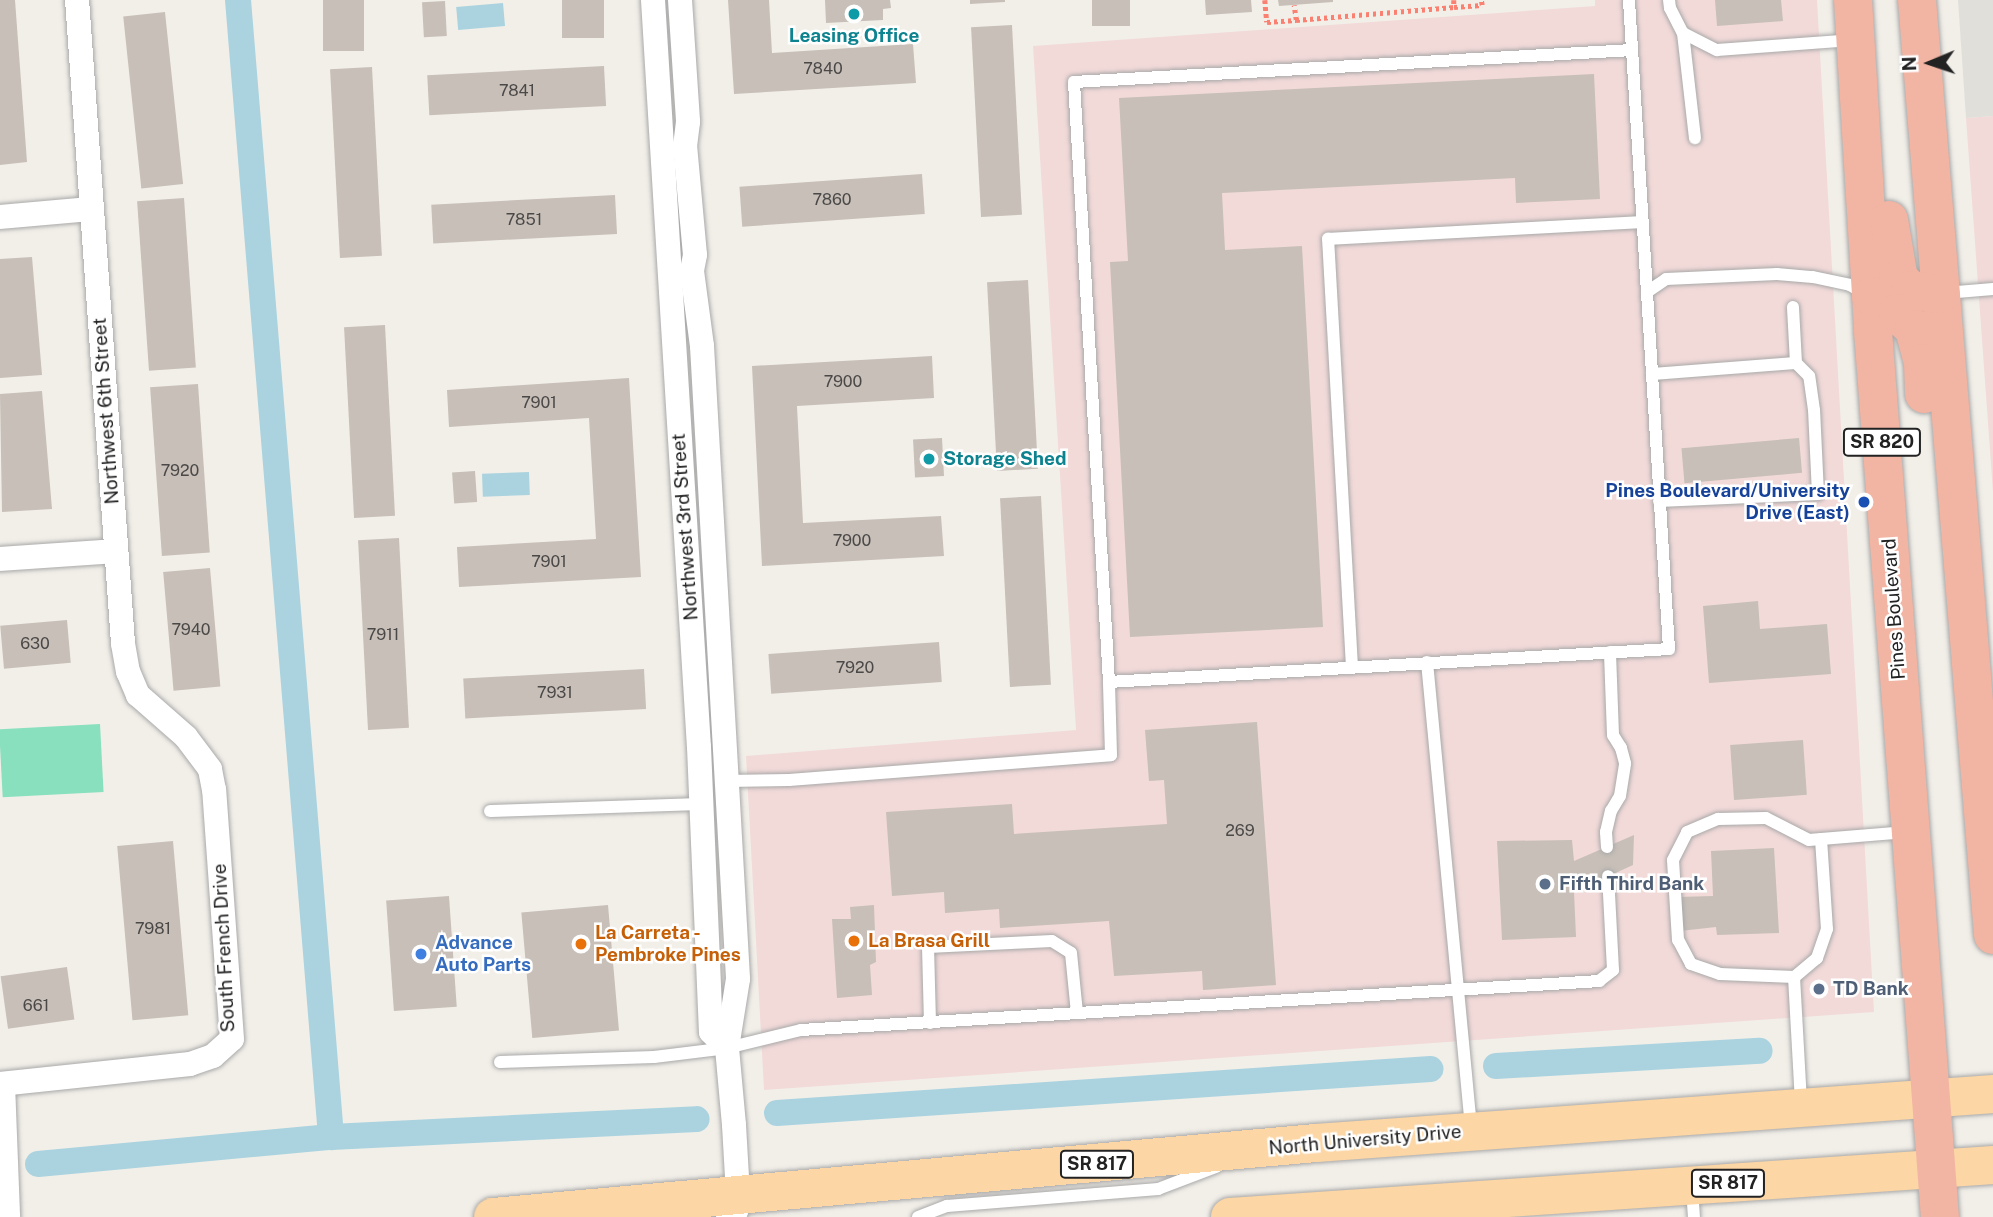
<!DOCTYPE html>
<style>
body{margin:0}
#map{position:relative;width:1993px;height:1217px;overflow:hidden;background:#f2efe9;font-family:"Public Sans",sans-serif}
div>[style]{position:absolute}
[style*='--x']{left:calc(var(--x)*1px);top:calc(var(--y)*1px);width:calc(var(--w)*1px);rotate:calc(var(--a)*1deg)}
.commercial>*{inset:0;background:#f2dad9}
.airport>*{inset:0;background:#e1dfda}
.pitch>*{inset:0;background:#88e0be;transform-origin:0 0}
.water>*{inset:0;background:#aad3df;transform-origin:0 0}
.canal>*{height:26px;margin:-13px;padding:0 13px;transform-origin:13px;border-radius:13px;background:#aad3df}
.building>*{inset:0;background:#c7bfb8;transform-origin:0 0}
.path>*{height:4.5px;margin-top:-2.25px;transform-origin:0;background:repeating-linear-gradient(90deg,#fa8072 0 3.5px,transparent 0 7px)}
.roads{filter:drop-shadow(0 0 2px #a9a9a9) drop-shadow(0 0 2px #a9a9a9)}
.service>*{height:12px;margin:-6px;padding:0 6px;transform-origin:6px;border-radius:6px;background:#fff}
.minor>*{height:24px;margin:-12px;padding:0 12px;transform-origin:12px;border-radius:12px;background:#fff}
.primary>*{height:38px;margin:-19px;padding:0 19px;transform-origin:19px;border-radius:19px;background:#fcd6a4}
.trunk>*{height:38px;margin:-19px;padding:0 19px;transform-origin:19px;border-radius:19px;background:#f2b4a3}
.dots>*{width:19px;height:19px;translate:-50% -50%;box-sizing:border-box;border:4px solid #fff;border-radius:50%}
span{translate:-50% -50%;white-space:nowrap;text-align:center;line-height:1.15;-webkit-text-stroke:5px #fff;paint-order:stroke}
.number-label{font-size:16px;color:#4b4948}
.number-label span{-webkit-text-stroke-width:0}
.shield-label span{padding:2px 5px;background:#fff;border:2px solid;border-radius:5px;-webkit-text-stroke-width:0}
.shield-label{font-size:18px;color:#222;font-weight:700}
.culture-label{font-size:19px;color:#0d838f;font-weight:700}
.left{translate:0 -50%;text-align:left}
.street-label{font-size:19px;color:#222}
.transit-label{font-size:19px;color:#164399;font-weight:700}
.right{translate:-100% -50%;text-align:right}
.service-label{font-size:19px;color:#4e5e75;font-weight:700}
.food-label{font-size:19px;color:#c56008;font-weight:700}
.shop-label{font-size:19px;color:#366cbe;font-weight:700}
.north{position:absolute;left:1895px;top:28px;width:70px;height:70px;-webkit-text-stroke:5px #fff;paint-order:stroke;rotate:268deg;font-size:19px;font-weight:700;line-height:28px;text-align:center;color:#222}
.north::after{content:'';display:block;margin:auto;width:24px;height:32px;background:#222;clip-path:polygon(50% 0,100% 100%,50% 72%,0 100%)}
</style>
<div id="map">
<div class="commercial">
<div style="clip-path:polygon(1595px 0,1817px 0,1874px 1012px,764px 1090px,746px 756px,1076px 730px,1033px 46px,1595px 6px)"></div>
<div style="clip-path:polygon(1993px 116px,1993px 492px,1966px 118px)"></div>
</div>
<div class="airport">
<div style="clip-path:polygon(1958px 0,1993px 0,1993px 116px,1966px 118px)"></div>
</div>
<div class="pitch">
<div style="left:100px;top:724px;width:68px;height:101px;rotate:87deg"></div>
</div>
<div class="water">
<div style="left:503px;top:3px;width:23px;height:47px;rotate:85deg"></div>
<div style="left:529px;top:472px;width:23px;height:47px;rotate:88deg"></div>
</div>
<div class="canal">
<div style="--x:238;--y:0;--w:1141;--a:85.32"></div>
<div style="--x:1496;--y:1066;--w:264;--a:-3.3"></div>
<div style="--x:777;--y:1113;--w:655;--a:-3.85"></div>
<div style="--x:38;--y:1164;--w:294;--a:-5.3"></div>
<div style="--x:331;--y:1137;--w:366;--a:-2.8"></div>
</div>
<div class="building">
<div style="clip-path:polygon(0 0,15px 0,27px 162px,0 165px)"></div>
<div style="left:323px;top:0;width:41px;height:51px"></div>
<div style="left:562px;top:0;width:42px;height:38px"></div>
<div style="clip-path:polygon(728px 0,769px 0,772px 53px,913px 44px,916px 83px,734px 94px)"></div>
<div style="clip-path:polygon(825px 0,890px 0,891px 8px,883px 9px,883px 20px,826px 23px)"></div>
<div style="clip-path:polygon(970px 0,1005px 0,1005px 2px,970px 4px)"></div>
<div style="left:1092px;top:0;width:38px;height:26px"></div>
<div style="clip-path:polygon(1205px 0,1251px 0,1252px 12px,1206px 15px)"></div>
<div style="clip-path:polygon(1278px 0,1333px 0,1333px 2px,1279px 6px)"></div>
<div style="clip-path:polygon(1715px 0,1781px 0,1783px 21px,1717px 26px)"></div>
<div style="left:445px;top:1px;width:35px;height:23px;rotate:87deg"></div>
<div style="left:165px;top:12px;width:173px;height:42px;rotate:84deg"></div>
<div style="left:1012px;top:25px;width:190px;height:41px;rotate:87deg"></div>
<div style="left:604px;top:66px;width:40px;height:177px;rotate:87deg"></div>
<div style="left:372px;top:67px;width:189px;height:42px;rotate:87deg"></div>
<div style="clip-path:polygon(1594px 74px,1600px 199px,1516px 203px,1515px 178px,1222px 193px,1225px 250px,1302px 246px,1323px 627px,1130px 637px,1110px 262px,1128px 261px,1119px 98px)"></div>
<div style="left:922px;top:174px;width:40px;height:183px;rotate:86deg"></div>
<div style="left:615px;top:195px;width:39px;height:184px;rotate:87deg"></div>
<div style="left:184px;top:198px;width:170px;height:47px;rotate:86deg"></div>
<div style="clip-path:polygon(32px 257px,42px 375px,0 378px,0 259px)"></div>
<div style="left:1028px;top:280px;width:189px;height:41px;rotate:87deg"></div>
<div style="left:385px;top:325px;width:191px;height:41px;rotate:87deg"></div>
<div style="clip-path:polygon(932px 356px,934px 398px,797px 406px,803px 523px,941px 516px,944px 556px,762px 566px,752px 366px)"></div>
<div style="clip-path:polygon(629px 378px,641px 577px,459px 587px,457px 547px,596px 539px,589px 418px,449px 427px,447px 390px)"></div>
<div style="left:198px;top:384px;width:169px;height:48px;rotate:86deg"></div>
<div style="clip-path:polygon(42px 391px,52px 509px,2px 512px,0 394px)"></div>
<div style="left:942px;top:438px;width:38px;height:29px;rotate:87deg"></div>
<div style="left:1799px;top:438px;width:35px;height:118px;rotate:85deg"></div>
<div style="left:475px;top:471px;width:31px;height:23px;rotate:86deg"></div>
<div style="left:1041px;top:496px;width:189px;height:41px;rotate:87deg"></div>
<div style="left:399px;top:538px;width:190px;height:41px;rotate:87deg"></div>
<div style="left:210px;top:568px;width:119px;height:47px;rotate:85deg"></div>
<div style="clip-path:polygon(1758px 601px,1760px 629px,1827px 624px,1831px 674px,1709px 683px,1703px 606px)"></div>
<div style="left:67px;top:620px;width:43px;height:67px;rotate:85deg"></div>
<div style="left:939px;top:642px;width:40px;height:171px;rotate:86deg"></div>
<div style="left:644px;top:669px;width:40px;height:181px;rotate:87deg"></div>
<div style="clip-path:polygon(1257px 722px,1276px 985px,1203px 990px,1202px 971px,1114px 976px,1109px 921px,1000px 928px,999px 909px,945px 913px,944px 892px,892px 896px,886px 812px,1012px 804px,1014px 834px,1167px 824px,1164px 780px,1149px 781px,1145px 730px)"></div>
<div style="left:1803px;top:740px;width:55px;height:73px;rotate:86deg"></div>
<div style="clip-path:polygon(1634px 835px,1633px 865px,1574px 892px,1576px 937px,1502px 940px,1497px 841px,1572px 840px,1574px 861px)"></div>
<div style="left:173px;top:841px;width:175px;height:56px;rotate:85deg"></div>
<div style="clip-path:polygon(1774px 848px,1779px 933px,1717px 935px,1716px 927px,1680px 931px,1678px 897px,1713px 896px,1711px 851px)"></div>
<div style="left:449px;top:896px;width:111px;height:63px;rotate:86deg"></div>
<div style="left:608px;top:905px;width:126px;height:87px;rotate:85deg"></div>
<div style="clip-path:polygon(874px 905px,876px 962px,870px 965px,872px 995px,837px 998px,832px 919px,851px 919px,850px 907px)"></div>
<div style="left:67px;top:967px;width:53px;height:67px;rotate:82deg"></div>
</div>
<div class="path">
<div style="--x:1265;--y:0;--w:22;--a:85"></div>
<div style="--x:1267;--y:22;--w:29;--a:-4"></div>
<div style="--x:1296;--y:20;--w:15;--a:-98"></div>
<div style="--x:1454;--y:0;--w:7;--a:90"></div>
<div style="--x:1454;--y:7;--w:28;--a:-4"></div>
<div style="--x:1482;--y:5;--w:5;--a:-101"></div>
<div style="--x:1296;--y:20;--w:159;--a:-4.7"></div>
</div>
<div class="roads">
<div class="service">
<div style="--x:1669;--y:0;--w:8;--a:83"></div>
<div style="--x:1670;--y:8;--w:28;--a:63"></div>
<div style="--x:1683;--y:33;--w:38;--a:27"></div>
<div style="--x:1717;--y:50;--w:135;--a:-4.2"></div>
<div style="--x:1683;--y:33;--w:106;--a:83.5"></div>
<div style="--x:1647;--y:292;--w:23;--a:-34"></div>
<div style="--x:1666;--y:279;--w:111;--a:-2.6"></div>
<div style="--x:1777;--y:274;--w:36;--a:5"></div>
<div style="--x:1813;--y:277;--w:38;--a:12"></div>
<div style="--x:1850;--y:285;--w:16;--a:30"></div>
<div style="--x:1945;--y:293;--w:48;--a:-4.8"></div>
<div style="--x:1652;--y:374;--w:144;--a:-4.4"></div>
<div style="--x:1659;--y:501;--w:159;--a:-2.5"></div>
<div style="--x:1818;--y:494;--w:84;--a:-92.7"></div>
<div style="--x:1814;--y:410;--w:34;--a:-98"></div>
<div style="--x:1809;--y:376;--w:18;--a:-135"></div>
<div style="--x:1796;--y:363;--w:56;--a:-93.1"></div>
<div style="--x:1427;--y:662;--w:469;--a:84.6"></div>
<div style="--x:1352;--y:667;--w:429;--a:-93.2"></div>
<div style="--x:1328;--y:239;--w:314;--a:-3.1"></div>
<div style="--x:1109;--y:682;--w:601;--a:-93.34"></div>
<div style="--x:1074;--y:82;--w:559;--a:-3.28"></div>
<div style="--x:726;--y:781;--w:63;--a:-0.9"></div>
<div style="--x:789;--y:780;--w:323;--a:-4.4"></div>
<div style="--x:1111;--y:755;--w:73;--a:-91.6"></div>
<div style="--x:1109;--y:682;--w:561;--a:-3.37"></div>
<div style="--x:1669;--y:649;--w:650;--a:-93.53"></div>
<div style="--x:490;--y:811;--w:211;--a:-1.9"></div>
<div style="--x:1821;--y:839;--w:90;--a:86.2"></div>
<div style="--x:1827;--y:929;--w:31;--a:109"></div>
<div style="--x:1817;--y:958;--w:30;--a:140"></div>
<div style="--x:1794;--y:977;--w:74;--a:-177.7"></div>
<div style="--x:1720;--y:974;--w:31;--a:-161"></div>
<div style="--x:1691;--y:964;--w:27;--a:-118"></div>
<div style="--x:1678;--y:940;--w:80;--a:-93.6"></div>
<div style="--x:1673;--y:860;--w:31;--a:-63"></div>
<div style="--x:1687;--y:832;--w:34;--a:-23"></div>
<div style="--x:1718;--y:819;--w:48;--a:-1.2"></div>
<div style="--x:1766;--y:818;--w:48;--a:27.1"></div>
<div style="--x:1809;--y:840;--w:98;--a:-4.7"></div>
<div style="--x:1607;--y:847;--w:15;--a:-94"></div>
<div style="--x:1606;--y:832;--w:22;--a:-77"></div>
<div style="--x:1611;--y:811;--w:17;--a:-59"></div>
<div style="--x:1620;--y:796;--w:33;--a:-81"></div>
<div style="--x:1625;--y:763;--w:16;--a:-105"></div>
<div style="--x:1621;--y:748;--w:15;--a:-122"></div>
<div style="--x:1613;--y:735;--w:83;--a:-92.1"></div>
<div style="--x:1794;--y:977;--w:125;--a:86.8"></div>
<div style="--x:930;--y:1023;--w:76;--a:-91.5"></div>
<div style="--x:928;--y:947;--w:124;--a:-2.8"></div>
<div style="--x:1052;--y:941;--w:22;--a:32"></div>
<div style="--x:1071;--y:953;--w:60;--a:84.3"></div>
<div style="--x:500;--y:1062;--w:154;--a:-1.9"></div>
<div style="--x:654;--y:1057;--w:74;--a:-7"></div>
<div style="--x:727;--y:1048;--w:76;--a:-13.7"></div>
<div style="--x:801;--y:1030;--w:800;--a:-3.51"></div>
<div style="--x:1599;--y:981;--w:18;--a:-38"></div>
<div style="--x:1613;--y:970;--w:94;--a:-93"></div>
<div style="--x:1692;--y:1189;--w:28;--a:86"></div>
<div style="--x:918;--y:1217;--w:31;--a:-21"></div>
<div style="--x:947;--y:1206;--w:212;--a:-4.6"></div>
<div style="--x:1158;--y:1189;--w:62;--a:-20.8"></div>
</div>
<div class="minor">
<div style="--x:653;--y:0;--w:748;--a:86.48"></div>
<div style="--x:699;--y:747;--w:285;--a:87.6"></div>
<div style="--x:711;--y:1032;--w:23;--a:45"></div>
<div style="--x:727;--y:1048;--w:77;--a:84.8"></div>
<div style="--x:734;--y:1125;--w:70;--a:86.7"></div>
<div style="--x:738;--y:1195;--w:16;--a:97"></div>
<div style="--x:736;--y:1211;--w:10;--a:143"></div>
<div style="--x:680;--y:0;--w:122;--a:86.2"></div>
<div style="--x:688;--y:122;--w:23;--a:97"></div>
<div style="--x:685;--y:145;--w:110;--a:84.8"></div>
<div style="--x:695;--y:255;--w:16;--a:101"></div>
<div style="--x:692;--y:271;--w:76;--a:82.4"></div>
<div style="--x:702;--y:346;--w:634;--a:86.74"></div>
<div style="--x:738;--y:979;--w:70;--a:99.1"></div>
<div style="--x:0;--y:217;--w:90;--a:-5.1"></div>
<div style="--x:0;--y:559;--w:116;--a:-3.9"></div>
<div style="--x:0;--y:1084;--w:191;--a:-6"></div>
<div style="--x:190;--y:1064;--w:24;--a:-19"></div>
<div style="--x:213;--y:1056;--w:25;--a:-42"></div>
<div style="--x:232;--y:1039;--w:250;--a:-94.1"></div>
<div style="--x:214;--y:790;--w:21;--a:-101"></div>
<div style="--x:210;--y:769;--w:40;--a:-127"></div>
<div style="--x:186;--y:737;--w:64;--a:-138.8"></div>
<div style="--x:138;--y:695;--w:25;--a:-113"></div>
<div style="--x:128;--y:672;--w:29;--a:-100"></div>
<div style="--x:123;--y:643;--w:645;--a:-94.09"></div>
<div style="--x:3;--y:1084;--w:133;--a:87.8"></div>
</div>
<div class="primary">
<div style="--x:493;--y:1217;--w:826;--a:-5.14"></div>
<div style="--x:1316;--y:1143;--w:679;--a:-4.14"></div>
<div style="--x:1230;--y:1217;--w:765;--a:-3.9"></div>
</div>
<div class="trunk">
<div style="--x:1853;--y:0;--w:332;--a:86.5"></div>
<div style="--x:1873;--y:331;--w:889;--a:85.68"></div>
<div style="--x:1917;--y:0;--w:938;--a:85.35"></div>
<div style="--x:1889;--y:220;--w:60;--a:80.4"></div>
<div style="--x:1899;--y:279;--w:16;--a:43"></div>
<div style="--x:1911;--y:290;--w:30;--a:8"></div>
<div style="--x:1871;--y:296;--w:31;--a:33"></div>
<div style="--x:1897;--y:313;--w:23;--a:43"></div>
<div style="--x:1914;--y:329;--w:35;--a:75"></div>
<div style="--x:1923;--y:363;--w:31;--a:88"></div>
</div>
</div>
<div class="dots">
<div style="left:854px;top:14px;background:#0f9aa8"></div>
<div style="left:929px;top:459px;background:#0f9aa8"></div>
<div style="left:1864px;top:502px;background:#1a4fb4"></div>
<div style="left:1545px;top:884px;background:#5c6f8a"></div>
<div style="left:854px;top:941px;background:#e8710a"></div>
<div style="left:581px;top:944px;background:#e8710a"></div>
<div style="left:421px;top:954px;background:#3f7fe0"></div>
<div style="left:1819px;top:989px;background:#5c6f8a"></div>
</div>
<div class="number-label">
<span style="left:823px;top:69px">7840</span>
<span style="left:517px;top:91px">7841</span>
<span style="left:832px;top:200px">7860</span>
<span style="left:524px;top:220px">7851</span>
<span style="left:843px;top:382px">7900</span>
<span style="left:539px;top:403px">7901</span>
<span style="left:180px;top:471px">7920</span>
<span style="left:852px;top:541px">7900</span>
<span style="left:549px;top:562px">7901</span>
<span style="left:191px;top:630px">7940</span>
<span style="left:383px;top:635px">7911</span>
<span style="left:35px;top:644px">630</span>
<span style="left:855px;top:668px">7920</span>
<span style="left:555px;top:693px">7931</span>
<span style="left:1240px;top:831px">269</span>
<span style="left:153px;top:929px">7981</span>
<span style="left:36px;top:1006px">661</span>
</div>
<div class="shield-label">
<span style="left:1882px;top:442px">SR 820</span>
<span style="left:1097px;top:1164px">SR 817</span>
<span style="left:1728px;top:1183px">SR 817</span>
</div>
<div class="culture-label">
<span style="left:854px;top:36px">Leasing Office</span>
<span class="left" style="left:943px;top:459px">Storage Shed</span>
</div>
<div class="street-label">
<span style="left:106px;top:411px;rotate:-94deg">Northwest 6th Street</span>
<span style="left:685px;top:527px;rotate:-94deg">Northwest 3rd Street</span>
<span style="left:1894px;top:609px;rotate:-94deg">Pines Boulevard</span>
<span style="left:224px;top:948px;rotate:-93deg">South French Drive</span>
<span style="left:1365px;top:1140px;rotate:-5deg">North University Drive</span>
</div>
<div class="transit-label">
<span class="right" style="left:1850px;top:502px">Pines Boulevard/University<br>Drive (East)</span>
</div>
<div class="service-label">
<span class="left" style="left:1559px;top:884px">Fifth Third Bank</span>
<span class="left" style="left:1833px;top:989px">TD Bank</span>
</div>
<div class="food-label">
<span class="left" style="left:595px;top:944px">La Carreta -<br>Pembroke Pines</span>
<span class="left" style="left:868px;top:941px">La Brasa Grill</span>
</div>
<div class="shop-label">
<span class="left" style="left:435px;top:954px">Advance<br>Auto Parts</span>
</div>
<div class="north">N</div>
</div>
